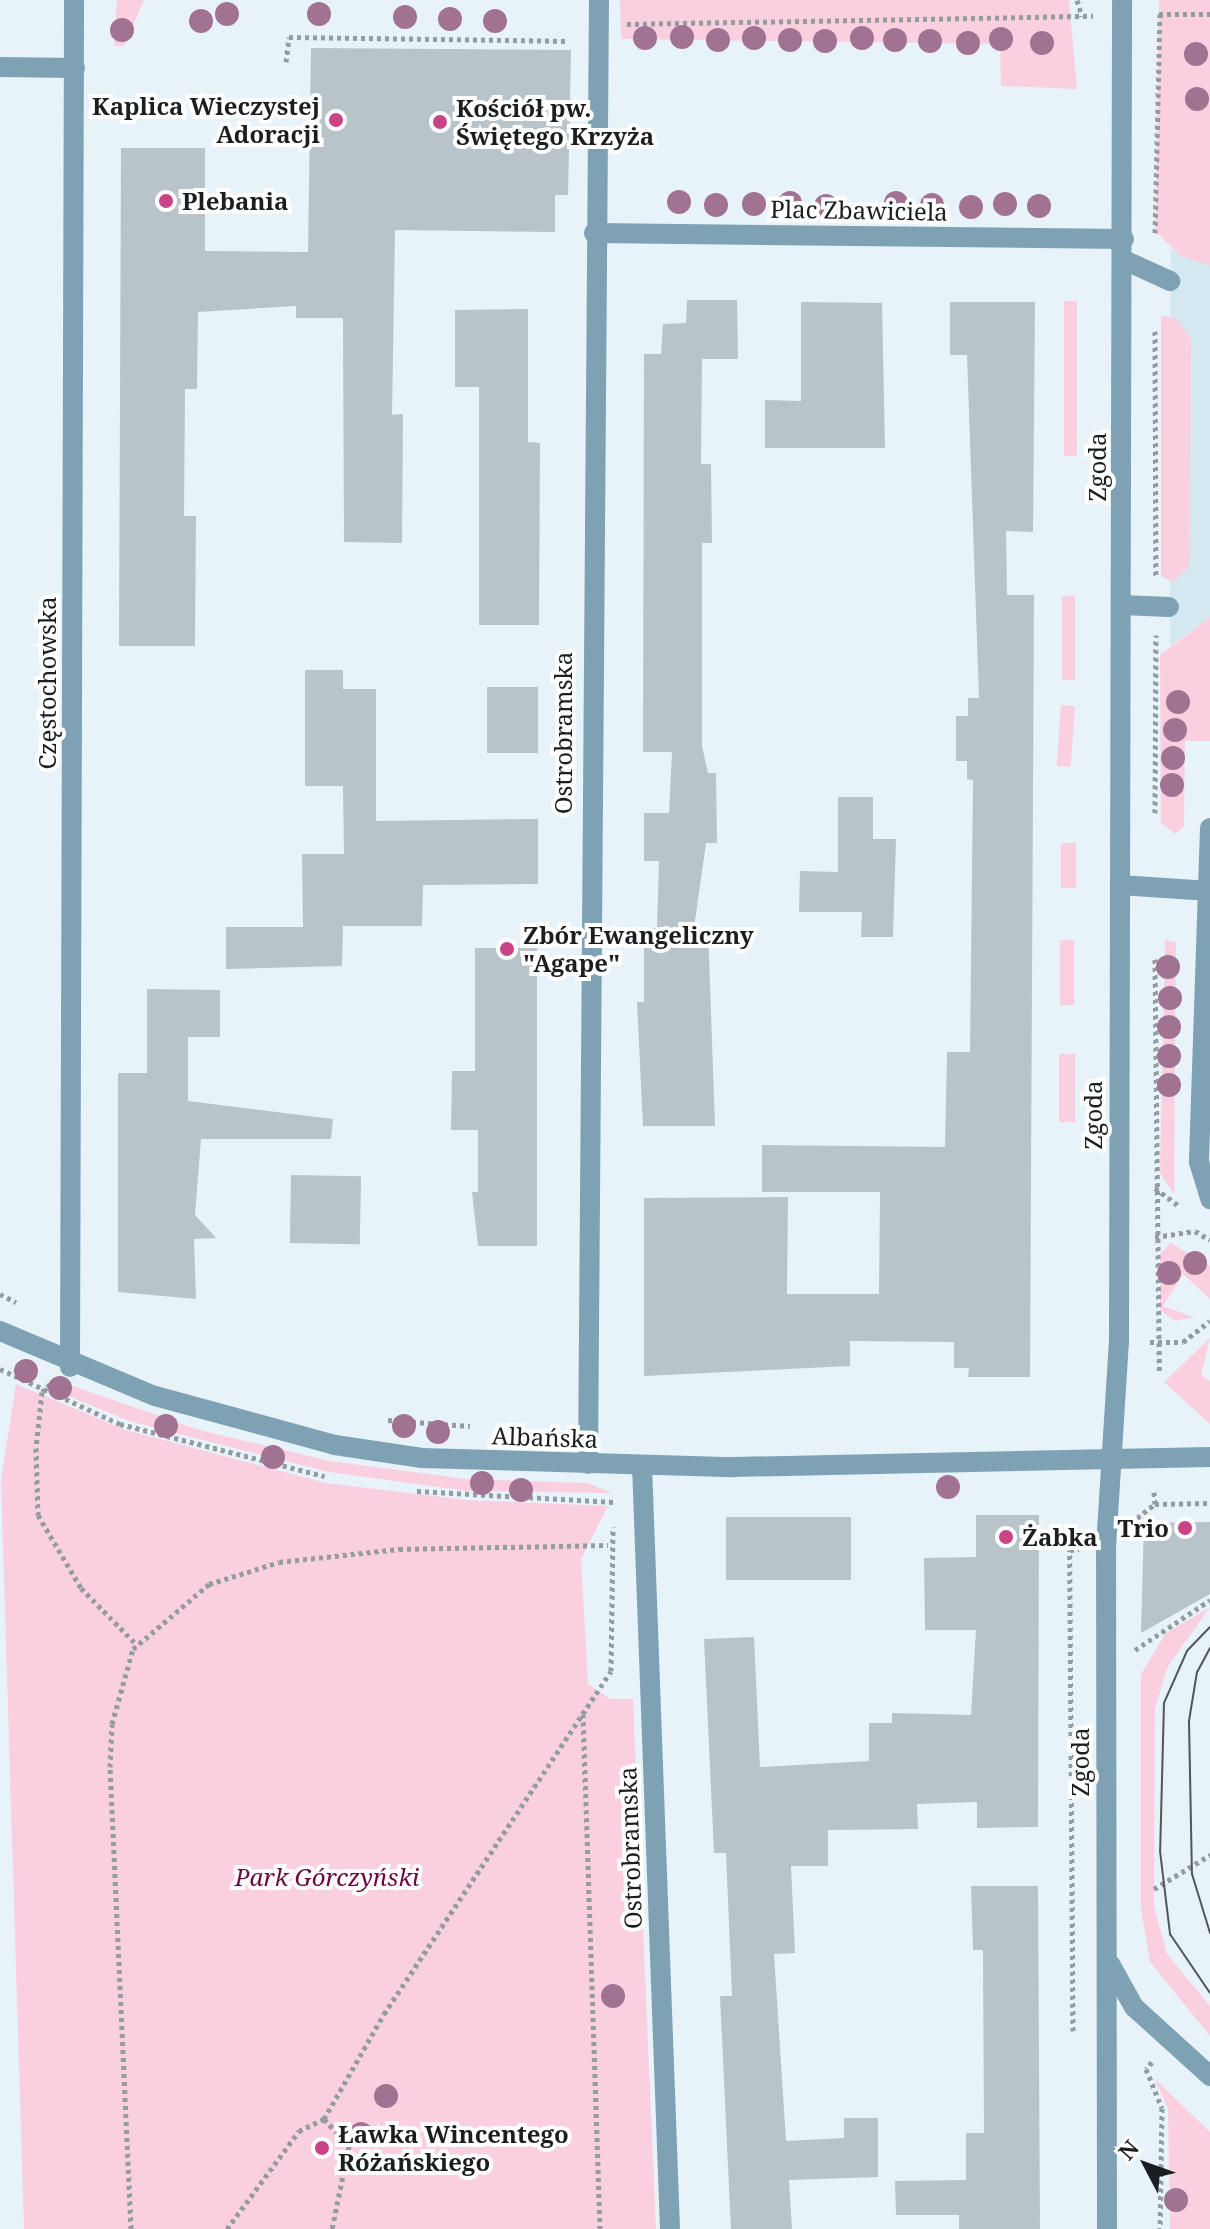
<!DOCTYPE html>
<meta charset="utf-8">
<style>
body{margin:0}
#map{position:relative;width:1210px;height:2229px;overflow:hidden;background:#e8f3f9;font-family:"Noto Serif",serif}
div>[style]{position:absolute}
[style*='--x']{left:calc(var(--x)*1px);top:calc(var(--y)*1px);width:calc(var(--w)*1px);rotate:calc(var(--a)*1deg)}
.built>*{inset:0;background:#d4e8f1}
.green>*{inset:0;background:#facfdf;transform-origin:0 0}
.building>*{inset:0;background:#b8c4c9;transform-origin:0 0}
.path>*{height:5px;margin-top:-2.5px;transform-origin:0;background:repeating-linear-gradient(90deg,#949ca0 0 4px,transparent 0 8px)}
.minor>*{height:20px;margin:-10px;padding:0 10px;transform-origin:10px;border-radius:10px;background:#7ea2b3}
.tram>*{height:2px;margin:-1px;padding:0 1px;transform-origin:1px;border-radius:1px;background:#505659}
.trees>*{width:24px;height:24px;margin:-12px;border-radius:50%;background:#a27292}
.dots>*{width:22px;height:22px;translate:-50% -50%;box-sizing:border-box;border:4px solid #fefefe;border-radius:50%}
span{translate:-50% -50%;white-space:nowrap;text-align:center;line-height:1.15;-webkit-text-stroke:8px #fefefe;paint-order:stroke}
.poi-label{font-size:24px;color:#1a1e20;font-weight:700}
.right{translate:-100% -50%;text-align:right}
.left{translate:0 -50%;text-align:left}
.street-label{font-size:24px;color:#1a1e20}
.park-label{font-size:24px;color:#69093e;font-style:italic}
.north{position:absolute;left:1106px;top:2125px;width:80px;height:80px;-webkit-text-stroke:6px #fefefe;paint-order:stroke;rotate:311deg;font-size:22px;font-weight:700;line-height:32px;text-align:center;color:#1a1e20}
.north::after{content:'';display:block;margin:auto;width:28px;height:36px;background:#1a1e20;clip-path:polygon(50% 0,100% 100%,50% 72%,0 100%)}
</style>
<div id="map">
<div class="built">
<div style="clip-path:polygon(1171px 249px,1210px 266px,1210px 617px,1170px 646px,1170px 581px,1189px 567px,1191px 339px,1170px 315px)"></div>
</div>
<div class="green">
<div style="clip-path:polygon(117px 0,144px 0,124px 46px,114px 46px)"></div>
<div style="clip-path:polygon(620px 0,1069px 0,1077px 89px,1001px 86px,1000px 44px,621px 39px)"></div>
<div style="clip-path:polygon(1159px 0,1210px 0,1210px 266px,1181px 256px,1155px 231px)"></div>
<div style="left:1064px;top:301px;width:13px;height:155px"></div>
<div style="clip-path:polygon(1161px 316px,1176px 318px,1191px 339px,1189px 567px,1172px 582px,1161px 576px)"></div>
<div style="left:1062px;top:596px;width:13px;height:84px"></div>
<div style="clip-path:polygon(1210px 617px,1210px 741px,1185px 741px,1184px 826px,1175px 834px,1161px 823px,1160px 655px)"></div>
<div style="left:1061px;top:705px;width:14px;height:61px;rotate:4deg"></div>
<div style="left:1061px;top:843px;width:15px;height:45px"></div>
<div style="left:1060px;top:940px;width:14px;height:65px"></div>
<div style="clip-path:polygon(1165px 940px,1176px 942px,1174px 1194px,1160px 1173px)"></div>
<div style="left:1059px;top:1054px;width:16px;height:68px"></div>
<div style="clip-path:polygon(1171px 1243px,1210px 1266px,1210px 1299px,1183px 1274px,1163px 1306px,1194px 1317px,1175px 1321px,1160px 1310px,1160px 1254px)"></div>
<div style="clip-path:polygon(1210px 1338px,1201px 1375px,1210px 1381px,1210px 1424px,1164px 1382px)"></div>
<div style="clip-path:polygon(59px 1381px,199px 1430px,330px 1461px,466px 1479px,588px 1483px,612px 1493px,467px 1491px,329px 1472px,129px 1421px,54px 1390px)"></div>
<div style="clip-path:polygon(16px 1384px,126px 1430px,326px 1483px,466px 1500px,608px 1506px,581px 1559px,588px 1684px,610px 1699px,633px 1699px,656px 2229px,24px 2229px,1px 1480px)"></div>
<div style="clip-path:polygon(1210px 1607px,1167px 1668px,1155px 1709px,1154px 1906px,1167px 1954px,1210px 2006px,1210px 2036px,1150px 1962px,1141px 1910px,1141px 1674px,1165px 1634px)"></div>
<div style="clip-path:polygon(1154px 2078px,1210px 2132px,1210px 2229px,1170px 2229px,1168px 2109px)"></div>
</div>
<div class="building">
<div style="clip-path:polygon(311px 48px,571px 50px,568px 195px,555px 195px,555px 232px,395px 230px,392px 415px,403px 414px,402px 543px,344px 542px,343px 318px,296px 318px,296px 306px,198px 312px,197px 389px,185px 389px,184px 516px,196px 516px,195px 646px,119px 646px,121px 148px,205px 148px,205px 251px,308px 252px)"></div>
<div style="clip-path:polygon(687px 300px,737px 300px,738px 359px,702px 359px,701px 464px,711px 464px,712px 543px,702px 543px,702px 746px,708px 773px,716px 773px,717px 843px,706px 843px,694px 928px,708px 928px,715px 1126px,643px 1126px,637px 1002px,644px 1002px,644px 928px,657px 928px,659px 861px,644px 861px,644px 813px,669px 813px,672px 752px,643px 752px,644px 354px,661px 354px,663px 324px,686px 323px)"></div>
<div style="clip-path:polygon(801px 302px,882px 303px,885px 448px,765px 448px,765px 400px,801px 401px)"></div>
<div style="clip-path:polygon(950px 302px,1035px 302px,1033px 532px,1006px 531px,1007px 595px,1034px 595px,1030px 1377px,968px 1377px,969px 1368px,954px 1368px,954px 1342px,850px 1341px,850px 1366px,644px 1376px,644px 1198px,788px 1197px,787px 1294px,879px 1294px,880px 1192px,762px 1192px,762px 1145px,945px 1147px,947px 1052px,970px 1052px,973px 780px,967px 779px,967px 761px,956px 761px,956px 716px,968px 716px,968px 698px,979px 698px,967px 355px,950px 355px)"></div>
<div style="clip-path:polygon(528px 309px,528px 442px,540px 443px,539px 625px,479px 625px,479px 387px,455px 387px,455px 310px)"></div>
<div style="clip-path:polygon(305px 670px,343px 670px,343px 689px,376px 689px,376px 821px,538px 819px,538px 884px,423px 885px,422px 926px,343px 926px,342px 966px,226px 969px,226px 927px,303px 927px,302px 854px,344px 854px,343px 786px,305px 786px)"></div>
<div style="left:538px;top:687px;width:66px;height:51px;rotate:90deg"></div>
<div style="clip-path:polygon(838px 797px,873px 797px,873px 839px,896px 839px,893px 937px,861px 937px,862px 912px,799px 912px,800px 871px,838px 872px)"></div>
<div style="clip-path:polygon(475px 948px,537px 948px,537px 1246px,478px 1246px,472px 1192px,478px 1192px,478px 1130px,451px 1130px,452px 1071px,475px 1071px)"></div>
<div style="clip-path:polygon(147px 989px,220px 990px,220px 1037px,188px 1037px,188px 1101px,333px 1119px,331px 1139px,201px 1139px,195px 1215px,216px 1238px,194px 1239px,196px 1299px,118px 1292px,118px 1073px,147px 1073px)"></div>
<div style="left:291px;top:1175px;width:70px;height:68px;rotate:1deg"></div>
<div style="clip-path:polygon(976px 1515px,1039px 1515px,1038px 1827px,977px 1828px,977px 1802px,917px 1804px,918px 1829px,828px 1830px,828px 1866px,791px 1866px,795px 1953px,774px 1954px,786px 2141px,844px 2138px,844px 2118px,878px 2118px,878px 2177px,789px 2180px,792px 2229px,731px 2229px,720px 1996px,732px 1996px,726px 1853px,714px 1853px,704px 1639px,754px 1637px,760px 1767px,869px 1761px,869px 1723px,892px 1723px,892px 1713px,971px 1715px,976px 1630px,925px 1630px,924px 1558px,976px 1557px)"></div>
<div style="left:726px;top:1517px;width:125px;height:63px"></div>
<div style="clip-path:polygon(1210px 1522px,1210px 1594px,1141px 1633px,1144px 1523px)"></div>
<div style="clip-path:polygon(971px 1886px,1038px 1886px,1040px 2229px,959px 2229px,959px 2215px,896px 2215px,895px 2181px,966px 2180px,966px 2133px,984px 2133px,983px 1950px,973px 1950px)"></div>
</div>
<div class="path">
<div style="--x:1077;--y:0;--w:17;--a:73"></div>
<div style="--x:1159;--y:14;--w:51;--a:0"></div>
<div style="--x:627;--y:24;--w:466;--a:-1"></div>
<div style="--x:286;--y:62;--w:25;--a:-83"></div>
<div style="--x:289;--y:37;--w:280;--a:0.8"></div>
<div style="--x:1155;--y:233;--w:219;--a:-88.7"></div>
<div style="--x:1155;--y:331;--w:246;--a:89.8"></div>
<div style="--x:1155;--y:813;--w:178;--a:-89.7"></div>
<div style="--x:1155;--y:959;--w:414;--a:89.4"></div>
<div style="--x:1155;--y:1188;--w:30;--a:37"></div>
<div style="--x:1155;--y:1237;--w:40;--a:-8.5"></div>
<div style="--x:1195;--y:1231;--w:17;--a:31"></div>
<div style="--x:0;--y:1294;--w:18;--a:27"></div>
<div style="--x:1150;--y:1342;--w:33;--a:0"></div>
<div style="--x:1183;--y:1342;--w:34;--a:-38"></div>
<div style="--x:0;--y:1369;--w:132;--a:24.6"></div>
<div style="--x:120;--y:1424;--w:211;--a:14.3"></div>
<div style="--x:50;--y:1384;--w:11;--a:135"></div>
<div style="--x:42;--y:1392;--w:56;--a:96.1"></div>
<div style="--x:36;--y:1448;--w:67;--a:88.3"></div>
<div style="--x:38;--y:1515;--w:85;--a:59.5"></div>
<div style="--x:81;--y:1588;--w:80;--a:45.5"></div>
<div style="--x:388;--y:1420;--w:82;--a:4.2"></div>
<div style="--x:417;--y:1491;--w:197;--a:3.2"></div>
<div style="--x:1155;--y:1504;--w:55;--a:-1"></div>
<div style="--x:1137;--y:1518;--w:23;--a:-38"></div>
<div style="--x:1155;--y:1504;--w:12;--a:-95"></div>
<div style="--x:1135;--y:1650;--w:90;--a:-33.7"></div>
<div style="--x:583;--y:1714;--w:515;--a:88.11"></div>
<div style="--x:1154;--y:1889;--w:66;--a:-31.3"></div>
<div style="--x:1073;--y:2031;--w:481;--a:-90.4"></div>
<div style="--x:1070;--y:1550;--w:9;--a:-6"></div>
<div style="--x:1152;--y:2062;--w:9;--a:131"></div>
<div style="--x:1146;--y:2069;--w:42;--a:67.7"></div>
<div style="--x:1162;--y:2108;--w:121;--a:90.9"></div>
<div style="--x:324;--y:2119;--w:121;--a:-60.3"></div>
<div style="--x:384;--y:2014;--w:411;--a:-56.5"></div>
<div style="--x:611;--y:1671;--w:144;--a:-89.2"></div>
<div style="--x:131;--y:2229;--w:462;--a:-92.6"></div>
<div style="--x:110;--y:1767;--w:43;--a:-87.3"></div>
<div style="--x:112;--y:1724;--w:78;--a:-74.4"></div>
<div style="--x:133;--y:1649;--w:100;--a:-40.5"></div>
<div style="--x:209;--y:1584;--w:73;--a:-17.4"></div>
<div style="--x:279;--y:1562;--w:121;--a:-6.2"></div>
<div style="--x:399;--y:1549;--w:209;--a:-1.1"></div>
<div style="--x:227;--y:2229;--w:122;--a:-53.7"></div>
<div style="--x:299;--y:2131;--w:28;--a:-26"></div>
<div style="--x:324;--y:2119;--w:37;--a:47"></div>
<div style="--x:349;--y:2146;--w:85;--a:101.6"></div>
</div>
<div class="minor">
<div style="--x:0;--y:67;--w:75;--a:0.8"></div>
<div style="--x:594;--y:233;--w:530;--a:0.65"></div>
<div style="--x:1124;--y:260;--w:51;--a:24.5"></div>
<div style="--x:1122;--y:605;--w:47;--a:2.4"></div>
<div style="--x:1210;--y:828;--w:334;--a:91.9"></div>
<div style="--x:1199;--y:1162;--w:39;--a:73"></div>
<div style="--x:1120;--y:885;--w:90;--a:3.8"></div>
<div style="--x:0;--y:1331;--w:168;--a:22.8"></div>
<div style="--x:155;--y:1396;--w:187;--a:15.2"></div>
<div style="--x:335;--y:1445;--w:88;--a:8.5"></div>
<div style="--x:422;--y:1458;--w:311;--a:1.7"></div>
<div style="--x:733;--y:1467;--w:477;--a:-1.2"></div>
<div style="--x:70;--y:1367;--w:1367;--a:-89.83"></div>
<div style="--x:588;--y:1464;--w:1463;--a:-89.57"></div>
<div style="--x:642;--y:1465;--w:765;--a:87.9"></div>
<div style="--x:1110;--y:1964;--w:49;--a:60.8"></div>
<div style="--x:1134;--y:2007;--w:103;--a:42.2"></div>
<div style="--x:1107;--y:2229;--w:682;--a:-90.08"></div>
<div style="--x:1106;--y:1547;--w:205;--a:-86.4"></div>
<div style="--x:1119;--y:1342;--w:1342;--a:-89.87"></div>
</div>
<div class="tram">
<div style="--x:1210;--y:1627;--w:33;--a:134"></div>
<div style="--x:1187;--y:1651;--w:57;--a:113.9"></div>
<div style="--x:1164;--y:1703;--w:148;--a:91.5"></div>
<div style="--x:1160;--y:1851;--w:84;--a:83.1"></div>
<div style="--x:1170;--y:1934;--w:71;--a:55.9"></div>
<div style="--x:1210;--y:1648;--w:27;--a:118"></div>
<div style="--x:1197;--y:1672;--w:50;--a:99.3"></div>
<div style="--x:1189;--y:1721;--w:153;--a:88.9"></div>
<div style="--x:1192;--y:1874;--w:62;--a:73"></div>
</div>
<div class="trees">
<div style="left:227px;top:14px"></div>
<div style="left:319px;top:14px"></div>
<div style="left:405px;top:17px"></div>
<div style="left:450px;top:19px"></div>
<div style="left:201px;top:21px"></div>
<div style="left:495px;top:21px"></div>
<div style="left:122px;top:30px"></div>
<div style="left:682px;top:37px"></div>
<div style="left:645px;top:38px"></div>
<div style="left:754px;top:38px"></div>
<div style="left:862px;top:38px"></div>
<div style="left:1001px;top:39px"></div>
<div style="left:718px;top:40px"></div>
<div style="left:790px;top:40px"></div>
<div style="left:895px;top:40px"></div>
<div style="left:825px;top:41px"></div>
<div style="left:930px;top:41px"></div>
<div style="left:968px;top:43px"></div>
<div style="left:1042px;top:43px"></div>
<div style="left:1196px;top:54px"></div>
<div style="left:1197px;top:99px"></div>
<div style="left:679px;top:202px"></div>
<div style="left:790px;top:203px"></div>
<div style="left:896px;top:203px"></div>
<div style="left:754px;top:204px"></div>
<div style="left:1005px;top:204px"></div>
<div style="left:716px;top:205px"></div>
<div style="left:932px;top:205px"></div>
<div style="left:826px;top:206px"></div>
<div style="left:1039px;top:206px"></div>
<div style="left:971px;top:207px"></div>
<div style="left:1178px;top:702px"></div>
<div style="left:1175px;top:730px"></div>
<div style="left:1173px;top:758px"></div>
<div style="left:1172px;top:785px"></div>
<div style="left:1168px;top:967px"></div>
<div style="left:1170px;top:998px"></div>
<div style="left:1169px;top:1027px"></div>
<div style="left:1169px;top:1056px"></div>
<div style="left:1169px;top:1085px"></div>
<div style="left:1195px;top:1263px"></div>
<div style="left:1169px;top:1273px"></div>
<div style="left:26px;top:1371px"></div>
<div style="left:60px;top:1388px"></div>
<div style="left:166px;top:1426px"></div>
<div style="left:404px;top:1426px"></div>
<div style="left:438px;top:1432px"></div>
<div style="left:273px;top:1457px"></div>
<div style="left:482px;top:1483px"></div>
<div style="left:948px;top:1487px"></div>
<div style="left:521px;top:1490px"></div>
<div style="left:613px;top:1996px"></div>
<div style="left:386px;top:2096px"></div>
<div style="left:361px;top:2134px"></div>
<div style="left:1176px;top:2200px"></div>
</div>
<div class="dots">
<div style="left:336px;top:120px;background:#ca4485"></div>
<div style="left:440px;top:122px;background:#ca4485"></div>
<div style="left:166px;top:201px;background:#ca4485"></div>
<div style="left:507px;top:949px;background:#ca4485"></div>
<div style="left:1185px;top:1528px;background:#ca4485"></div>
<div style="left:1006px;top:1537px;background:#ca4485"></div>
<div style="left:322px;top:2148px;background:#ca4485"></div>
</div>
<div class="poi-label">
<span class="right" style="left:320px;top:120px">Kaplica Wieczystej<br>Adoracji</span>
<span class="left" style="left:456px;top:122px">Kościół pw.<br>Świętego Krzyża</span>
<span class="left" style="left:182px;top:201px">Plebania</span>
<span class="left" style="left:523px;top:949px">Zbór Ewangeliczny<br>"Agape"</span>
<span class="right" style="left:1169px;top:1528px">Trio</span>
<span class="left" style="left:1022px;top:1537px">Żabka</span>
<span class="left" style="left:338px;top:2148px">Ławka Wincentego<br>Różańskiego</span>
</div>
<div class="street-label">
<span style="left:859px;top:210px;rotate:1deg">Plac Zbawiciela</span>
<span style="left:1097px;top:467px;rotate:-90deg">Zgoda</span>
<span style="left:47px;top:683px;rotate:-90deg">Częstochowska</span>
<span style="left:563px;top:733px;rotate:-90deg">Ostrobramska</span>
<span style="left:1093px;top:1115px;rotate:-90deg">Zgoda</span>
<span style="left:545px;top:1437px;rotate:2deg">Albańska</span>
<span style="left:1080px;top:1762px;rotate:-90deg">Zgoda</span>
<span style="left:630px;top:1848px;rotate:-92deg">Ostrobramska</span>
</div>
<div class="park-label">
<span style="left:327px;top:1877px">Park Górczyński</span>
</div>
<div class="north">N</div>
</div>
